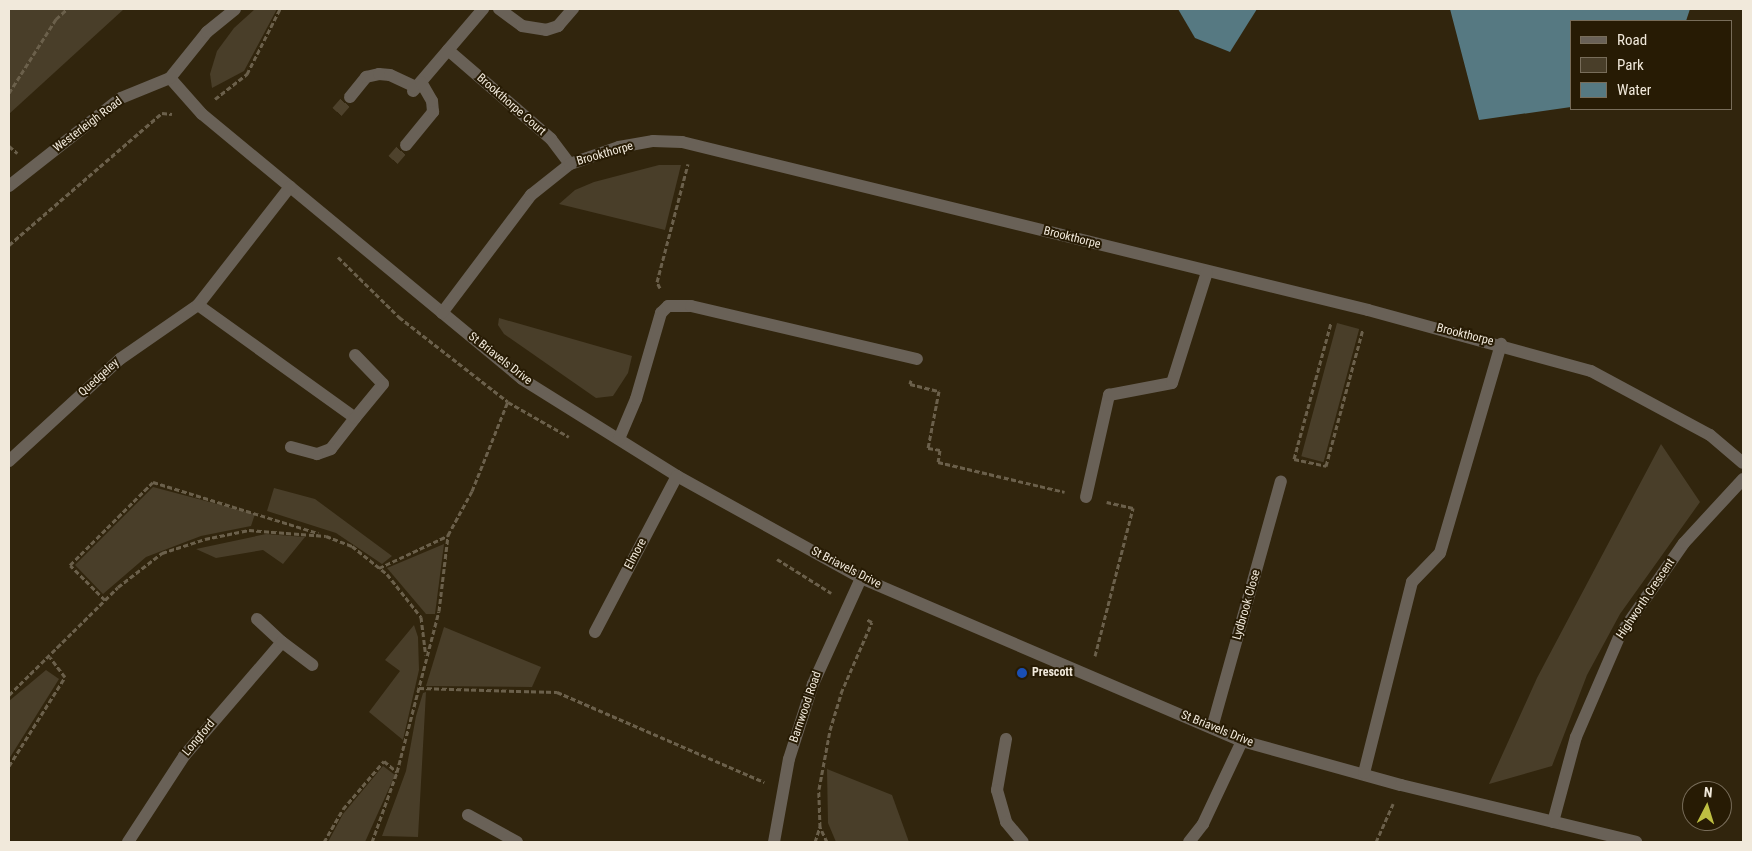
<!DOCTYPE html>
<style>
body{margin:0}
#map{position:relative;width:1752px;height:851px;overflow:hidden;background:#31250d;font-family:"Roboto Condensed",sans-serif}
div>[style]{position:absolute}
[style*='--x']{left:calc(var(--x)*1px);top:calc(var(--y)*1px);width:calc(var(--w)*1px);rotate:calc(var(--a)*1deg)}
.green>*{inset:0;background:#493e29;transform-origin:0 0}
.water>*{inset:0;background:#567982}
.minor-tunnel>*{height:12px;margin-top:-6px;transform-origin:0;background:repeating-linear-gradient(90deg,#4e422c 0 12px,transparent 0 18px)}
.path>*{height:3px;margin-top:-1.5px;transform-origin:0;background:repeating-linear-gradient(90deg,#6b604b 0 5px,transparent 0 7.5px)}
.minor>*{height:12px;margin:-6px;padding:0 6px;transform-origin:6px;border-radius:6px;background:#696157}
.dots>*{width:14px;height:14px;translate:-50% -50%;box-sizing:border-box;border:2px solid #271b04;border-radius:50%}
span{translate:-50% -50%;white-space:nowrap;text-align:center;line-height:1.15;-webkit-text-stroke:4px #271b04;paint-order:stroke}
.street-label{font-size:12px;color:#f1e9db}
.poi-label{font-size:12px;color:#f1e9db;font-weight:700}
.left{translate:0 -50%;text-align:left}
.frame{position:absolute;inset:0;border:10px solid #f1e9db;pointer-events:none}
.legend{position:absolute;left:1570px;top:20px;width:162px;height:90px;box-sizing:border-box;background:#271b04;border:1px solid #786d5a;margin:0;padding:6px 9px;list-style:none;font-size:15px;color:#f1e9db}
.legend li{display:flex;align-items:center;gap:10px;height:25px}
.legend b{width:25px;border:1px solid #786d5a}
.north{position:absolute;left:1682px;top:781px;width:50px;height:50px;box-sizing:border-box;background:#271b04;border:1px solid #786d5a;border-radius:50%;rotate:5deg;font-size:14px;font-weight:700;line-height:20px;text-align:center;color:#f1e9db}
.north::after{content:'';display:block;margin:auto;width:18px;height:22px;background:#bebf42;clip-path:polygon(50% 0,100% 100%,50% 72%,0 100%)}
</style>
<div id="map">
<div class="green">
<div style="clip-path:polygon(9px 9px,124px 9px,9px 114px)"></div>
<div style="clip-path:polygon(255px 9px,277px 9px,244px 71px,212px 88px,210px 74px,217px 51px,234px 28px)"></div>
<div style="clip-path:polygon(659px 165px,681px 165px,665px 230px,559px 204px,575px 190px,594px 182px)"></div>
<div style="clip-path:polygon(499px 318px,632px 356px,628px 373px,613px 396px,596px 398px,504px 334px,498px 325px)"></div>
<div style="left:1337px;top:323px;width:23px;height:138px;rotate:15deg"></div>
<div style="clip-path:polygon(1661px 444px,1700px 502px,1620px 614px,1587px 675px,1552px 766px,1489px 784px,1537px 678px)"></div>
<div style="clip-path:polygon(153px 487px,255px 514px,251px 526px,201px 536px,146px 557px,103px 594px,75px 565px)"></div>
<div style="clip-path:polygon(274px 488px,315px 499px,392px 556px,382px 564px,336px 533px,267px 511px)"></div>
<div style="clip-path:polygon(266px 534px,305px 537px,283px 564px,263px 550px,216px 558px,196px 549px)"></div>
<div style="clip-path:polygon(444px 544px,435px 614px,426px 614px,387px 568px)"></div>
<div style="clip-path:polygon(414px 625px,418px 637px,419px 670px,403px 740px,369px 712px,400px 671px,385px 660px)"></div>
<div style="clip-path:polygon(444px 627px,541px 667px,532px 687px,426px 686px)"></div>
<div style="clip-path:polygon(46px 670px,59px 679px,9px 759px,9px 701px)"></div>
<div style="clip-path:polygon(426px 692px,418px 837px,382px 836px,406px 771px,416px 716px,423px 693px)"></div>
<div style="clip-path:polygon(383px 766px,395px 775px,365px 842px,328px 842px,343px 814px)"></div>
<div style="clip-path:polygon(827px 769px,892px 795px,909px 842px,836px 842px,828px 823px)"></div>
</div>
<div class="water">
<div style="clip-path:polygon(1178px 9px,1257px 9px,1230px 52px,1195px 38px)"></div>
<div style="clip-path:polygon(1450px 9px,1690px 9px,1686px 21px,1571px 21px,1571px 107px,1479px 120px)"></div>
</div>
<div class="minor-tunnel">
<div style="--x:337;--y:112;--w:20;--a:-49"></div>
<div style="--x:393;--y:160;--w:20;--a:-49"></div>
</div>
<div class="path">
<div style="--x:9;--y:93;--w:88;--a:-57.6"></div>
<div style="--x:56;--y:19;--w:15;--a:-42"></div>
<div style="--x:215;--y:99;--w:41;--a:-38"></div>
<div style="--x:247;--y:74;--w:73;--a:-63.1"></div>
<div style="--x:9;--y:146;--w:11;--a:41"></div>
<div style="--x:9;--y:245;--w:202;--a:-40.8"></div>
<div style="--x:162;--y:113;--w:10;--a:6"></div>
<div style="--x:338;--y:257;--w:86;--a:44.5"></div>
<div style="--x:399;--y:317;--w:138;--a:37.9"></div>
<div style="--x:508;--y:402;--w:70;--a:29.8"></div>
<div style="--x:660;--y:288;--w:7;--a:-117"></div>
<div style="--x:657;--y:282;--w:122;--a:-75.3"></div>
<div style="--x:911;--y:380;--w:4;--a:104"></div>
<div style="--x:910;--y:384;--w:30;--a:14"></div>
<div style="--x:939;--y:391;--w:58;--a:100.9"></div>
<div style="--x:928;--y:448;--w:12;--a:9"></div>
<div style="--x:940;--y:450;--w:12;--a:99"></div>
<div style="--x:938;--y:462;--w:130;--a:13.3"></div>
<div style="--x:1294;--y:459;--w:33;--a:12"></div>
<div style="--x:1326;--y:466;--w:142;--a:-74.9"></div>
<div style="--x:1294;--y:459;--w:141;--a:-74.8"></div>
<div style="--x:777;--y:559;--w:64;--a:32.2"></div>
<div style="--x:379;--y:568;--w:75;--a:-25.2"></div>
<div style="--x:105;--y:600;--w:49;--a:-135"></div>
<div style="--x:70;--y:565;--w:117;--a:-45"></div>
<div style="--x:153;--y:482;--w:173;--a:17.2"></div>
<div style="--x:1095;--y:656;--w:153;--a:-75.6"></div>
<div style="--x:1133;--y:508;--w:27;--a:-167"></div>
<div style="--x:419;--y:688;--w:138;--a:1.7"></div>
<div style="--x:557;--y:692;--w:226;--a:23.5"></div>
<div style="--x:9;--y:695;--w:153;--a:-44.7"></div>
<div style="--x:118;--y:587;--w:56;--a:-37.7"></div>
<div style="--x:162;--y:553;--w:45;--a:-18"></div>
<div style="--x:205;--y:539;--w:45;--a:-11.6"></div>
<div style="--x:249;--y:530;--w:77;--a:4.5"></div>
<div style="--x:326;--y:536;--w:28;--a:21"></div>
<div style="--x:352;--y:546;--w:45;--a:38.7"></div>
<div style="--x:387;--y:574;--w:55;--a:51.7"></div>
<div style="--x:421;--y:617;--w:38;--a:83"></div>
<div style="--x:9;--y:766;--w:105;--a:-57.8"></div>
<div style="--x:65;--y:677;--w:25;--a:-127"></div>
<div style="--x:324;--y:842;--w:38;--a:-60"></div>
<div style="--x:343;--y:809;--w:63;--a:-49.5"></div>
<div style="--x:384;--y:761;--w:17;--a:40"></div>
<div style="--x:372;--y:842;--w:74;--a:-70.3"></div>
<div style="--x:397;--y:772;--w:166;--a:-75.4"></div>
<div style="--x:439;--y:611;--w:77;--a:-83.2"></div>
<div style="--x:448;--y:535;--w:50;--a:-61.4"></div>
<div style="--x:472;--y:491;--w:97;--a:-68.2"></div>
<div style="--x:815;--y:842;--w:16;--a:-72"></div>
<div style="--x:827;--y:842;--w:17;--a:-115"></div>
<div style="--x:820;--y:827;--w:38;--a:-92"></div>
<div style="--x:819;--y:789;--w:60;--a:-79.4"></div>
<div style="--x:830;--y:730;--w:39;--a:-73"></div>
<div style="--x:841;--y:693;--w:77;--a:-66.4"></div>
<div style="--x:872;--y:622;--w:7;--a:-153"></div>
<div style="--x:1376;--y:842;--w:42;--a:-65.9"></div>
</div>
<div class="minor">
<div style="--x:499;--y:9;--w:29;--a:36"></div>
<div style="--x:522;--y:26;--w:24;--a:9"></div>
<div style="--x:546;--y:30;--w:13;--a:-18"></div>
<div style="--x:558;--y:26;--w:23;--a:-49"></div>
<div style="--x:448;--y:50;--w:136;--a:40.8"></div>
<div style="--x:551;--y:139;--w:31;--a:53"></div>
<div style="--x:170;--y:78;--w:48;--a:48.4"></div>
<div style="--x:202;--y:114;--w:415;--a:39.6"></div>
<div style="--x:522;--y:379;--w:183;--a:32"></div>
<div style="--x:677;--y:476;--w:210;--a:29"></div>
<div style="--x:861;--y:578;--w:414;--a:23.2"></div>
<div style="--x:1242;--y:741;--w:165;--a:15.5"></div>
<div style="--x:1401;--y:785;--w:242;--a:13.6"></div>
<div style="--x:413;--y:91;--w:108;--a:-49.5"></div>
<div style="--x:350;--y:97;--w:26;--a:-51"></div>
<div style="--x:366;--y:77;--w:13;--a:-13"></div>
<div style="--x:379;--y:74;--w:11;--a:5"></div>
<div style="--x:390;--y:75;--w:29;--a:25"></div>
<div style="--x:406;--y:145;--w:43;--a:-50.7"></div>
<div style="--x:433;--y:112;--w:11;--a:-95"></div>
<div style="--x:432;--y:101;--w:22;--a:-120"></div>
<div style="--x:9;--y:186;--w:142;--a:-38.2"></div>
<div style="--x:121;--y:98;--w:53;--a:-22.2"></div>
<div style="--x:170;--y:78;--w:59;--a:-51.2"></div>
<div style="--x:207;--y:32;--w:36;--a:-39"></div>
<div style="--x:198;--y:305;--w:193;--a:35.7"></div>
<div style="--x:355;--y:418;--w:39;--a:128"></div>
<div style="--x:331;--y:449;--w:15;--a:160"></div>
<div style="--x:317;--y:454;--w:27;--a:-165"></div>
<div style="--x:442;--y:313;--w:148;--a:-53"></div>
<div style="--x:531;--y:195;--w:50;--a:-38.5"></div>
<div style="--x:570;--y:164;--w:52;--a:-19.1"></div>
<div style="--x:619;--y:147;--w:35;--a:-10"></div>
<div style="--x:653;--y:141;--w:29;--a:2"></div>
<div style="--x:682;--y:142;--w:706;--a:13.76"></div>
<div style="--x:1368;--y:310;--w:231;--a:15.3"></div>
<div style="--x:1591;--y:371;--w:135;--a:28.3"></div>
<div style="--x:1710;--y:435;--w:43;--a:40.3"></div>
<div style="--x:355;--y:355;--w:40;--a:46"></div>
<div style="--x:383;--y:384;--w:44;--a:129.5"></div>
<div style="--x:619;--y:439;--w:43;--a:-67"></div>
<div style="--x:636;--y:399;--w:90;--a:-73.8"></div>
<div style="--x:661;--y:313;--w:10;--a:-45"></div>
<div style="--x:668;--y:306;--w:23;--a:0"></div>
<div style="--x:691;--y:306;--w:232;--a:13.2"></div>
<div style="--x:9;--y:461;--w:151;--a:-42.6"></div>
<div style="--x:120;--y:359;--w:95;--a:-34.7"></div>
<div style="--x:198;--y:305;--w:150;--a:-52.1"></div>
<div style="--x:1086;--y:497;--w:105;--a:-77.3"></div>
<div style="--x:1109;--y:395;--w:64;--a:-10.8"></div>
<div style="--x:1172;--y:383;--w:116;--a:-72.5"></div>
<div style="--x:257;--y:619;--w:34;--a:43"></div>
<div style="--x:595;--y:632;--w:176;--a:-62.3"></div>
<div style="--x:1212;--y:728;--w:256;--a:-74.4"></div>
<div style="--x:1006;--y:739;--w:52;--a:100"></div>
<div style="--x:997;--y:790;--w:33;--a:74"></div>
<div style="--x:1006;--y:822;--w:26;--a:50"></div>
<div style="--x:1364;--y:773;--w:197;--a:-75.9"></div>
<div style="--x:1412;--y:582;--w:40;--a:-46"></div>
<div style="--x:1440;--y:553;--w:218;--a:-73.7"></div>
<div style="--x:468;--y:815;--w:56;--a:28.9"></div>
<div style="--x:1553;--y:822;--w:88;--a:-74.9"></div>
<div style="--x:1576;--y:737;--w:111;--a:-66.7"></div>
<div style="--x:1620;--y:635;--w:112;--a:-55.2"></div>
<div style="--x:1684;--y:543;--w:87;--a:-47.3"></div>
<div style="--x:128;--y:842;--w:103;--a:-56.9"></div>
<div style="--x:184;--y:756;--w:150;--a:-49.3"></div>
<div style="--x:282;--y:642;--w:38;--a:37"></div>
<div style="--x:774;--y:842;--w:84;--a:-79.8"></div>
<div style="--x:789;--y:759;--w:79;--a:-72.3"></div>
<div style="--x:813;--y:684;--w:116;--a:-65.6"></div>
<div style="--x:1189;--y:842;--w:23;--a:-52"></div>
<div style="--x:1203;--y:824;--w:92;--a:-64.8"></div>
</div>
<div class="dots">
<div style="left:1022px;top:673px;background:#1a4fb4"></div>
</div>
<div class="street-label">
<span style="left:511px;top:105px;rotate:41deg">Brookthorpe Court</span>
<span style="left:88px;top:125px;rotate:-37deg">Westerleigh Road</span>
<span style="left:605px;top:154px;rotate:-16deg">Brookthorpe</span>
<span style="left:1072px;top:238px;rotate:14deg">Brookthorpe</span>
<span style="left:1465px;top:335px;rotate:14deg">Brookthorpe</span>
<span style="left:500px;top:359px;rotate:38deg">St Briavels Drive</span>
<span style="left:99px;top:378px;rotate:-42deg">Quedgeley</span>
<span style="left:636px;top:554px;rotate:-62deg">Elmore</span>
<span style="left:846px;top:568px;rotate:27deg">St Briavels Drive</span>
<span style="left:1646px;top:599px;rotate:-56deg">Highworth Crescent</span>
<span style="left:1247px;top:605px;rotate:-74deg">Lydbrook Close</span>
<span style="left:806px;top:707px;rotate:-71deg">Barnwood Road</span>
<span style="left:1217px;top:729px;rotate:22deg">St Briavels Drive</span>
<span style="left:199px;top:738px;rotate:-50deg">Longford</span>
</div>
<div class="poi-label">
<span class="left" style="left:1032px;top:673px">Prescott</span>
</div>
<div class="frame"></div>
<ul class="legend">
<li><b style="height:6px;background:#696157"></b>Road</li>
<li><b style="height:14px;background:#493e29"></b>Park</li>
<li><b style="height:14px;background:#567982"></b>Water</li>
</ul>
<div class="north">N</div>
</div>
